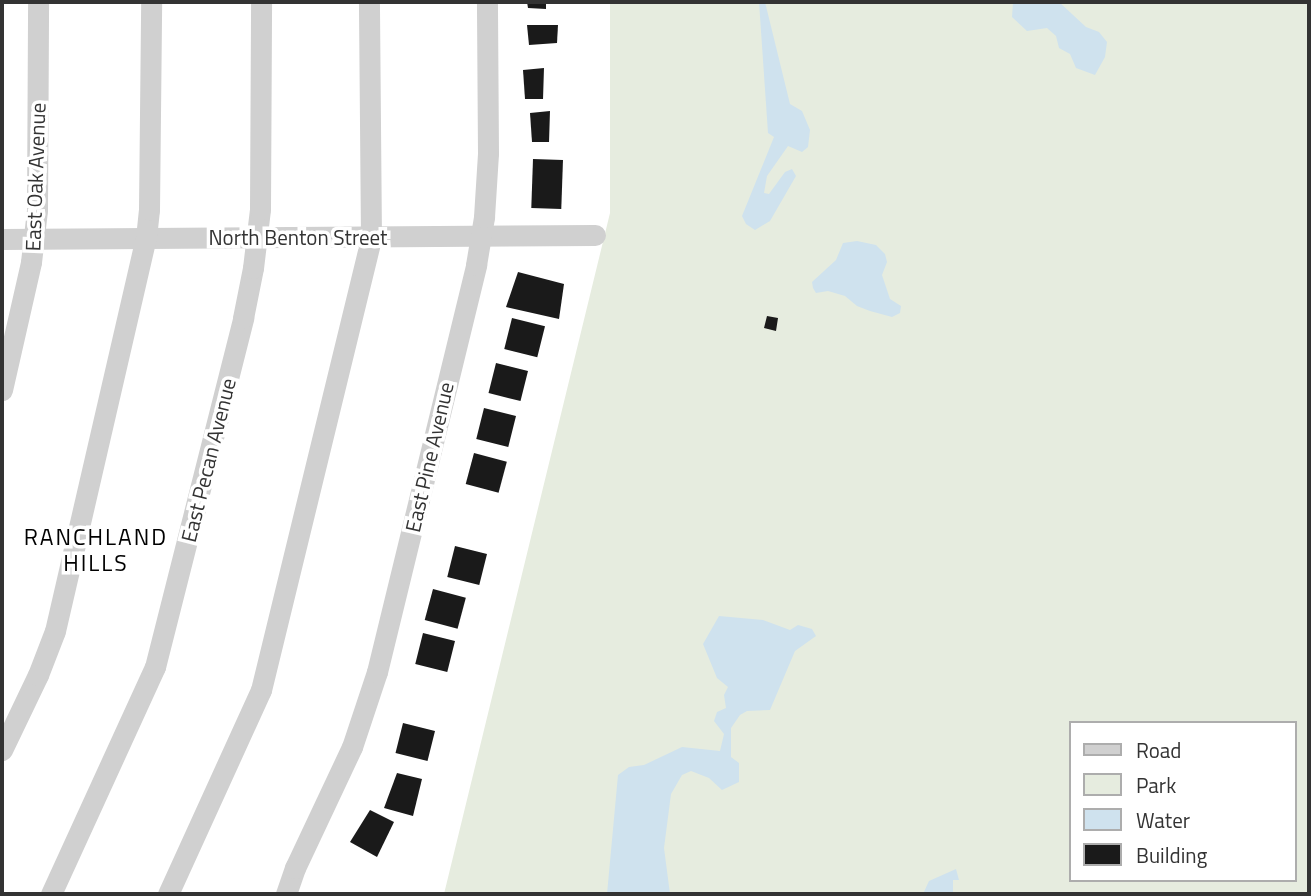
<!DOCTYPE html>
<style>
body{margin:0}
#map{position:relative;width:1311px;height:896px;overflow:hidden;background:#fff;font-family:"Titillium Web",sans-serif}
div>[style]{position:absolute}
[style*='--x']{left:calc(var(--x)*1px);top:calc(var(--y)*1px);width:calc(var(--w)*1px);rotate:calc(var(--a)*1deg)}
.green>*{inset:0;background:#e6ecdf}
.water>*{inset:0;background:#cfe2ee}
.building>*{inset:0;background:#1a1a1a;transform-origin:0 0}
.minor>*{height:21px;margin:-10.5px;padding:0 10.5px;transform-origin:10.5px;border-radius:10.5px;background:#d0d0d0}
span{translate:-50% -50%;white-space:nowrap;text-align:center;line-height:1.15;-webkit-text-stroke:7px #fff;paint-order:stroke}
.street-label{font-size:21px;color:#333}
.neighbourhood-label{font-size:23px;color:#000;letter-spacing:2px}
.frame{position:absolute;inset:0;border:4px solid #333;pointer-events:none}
.legend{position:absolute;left:1069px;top:721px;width:228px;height:161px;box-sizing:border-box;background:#fff;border:2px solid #adadad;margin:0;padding:9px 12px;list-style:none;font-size:21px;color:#333}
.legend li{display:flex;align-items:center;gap:14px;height:35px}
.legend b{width:35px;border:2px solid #adadad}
</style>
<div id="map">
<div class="green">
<div style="clip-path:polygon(evenodd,610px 2px,1309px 2px,1309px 894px,444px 894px,610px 213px,610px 2px,1071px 723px,1295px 723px,1295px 880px,1071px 880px,1071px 723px)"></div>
</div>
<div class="water">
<div style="clip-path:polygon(759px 2px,765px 2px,790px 104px,802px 111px,810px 130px,808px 147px,802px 152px,788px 146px,767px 176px,764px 193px,769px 194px,785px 172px,792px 169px,796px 176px,770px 221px,755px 230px,746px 224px,742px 216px,774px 137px,768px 133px)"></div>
<div style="clip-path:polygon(1013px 2px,1059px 2px,1086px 27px,1099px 32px,1107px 42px,1105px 57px,1095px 75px,1076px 68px,1070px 54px,1059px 48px,1056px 36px,1047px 28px,1027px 31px,1012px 17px)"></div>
<div style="clip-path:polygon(857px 241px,876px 245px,885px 254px,887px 262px,882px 275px,890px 299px,901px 306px,900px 313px,892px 317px,870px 311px,857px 306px,845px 296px,828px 291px,816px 293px,813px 288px,812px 282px,836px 260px,843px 243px)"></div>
<div style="clip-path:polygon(719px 616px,763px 620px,790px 630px,798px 625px,812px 629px,816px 636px,795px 651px,770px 710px,747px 711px,740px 715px,731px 728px,731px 757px,739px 763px,739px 782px,722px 790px,709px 778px,691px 771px,682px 775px,671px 794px,664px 848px,670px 894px,607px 894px,618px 775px,629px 767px,644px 765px,682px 747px,720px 751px,724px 734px,714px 721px,717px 712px,726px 708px,724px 695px,728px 687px,717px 678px,703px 644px)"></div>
<div style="clip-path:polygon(956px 869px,959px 880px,953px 880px,953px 894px,923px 894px,929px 881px)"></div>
</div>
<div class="building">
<div style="clip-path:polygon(527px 2px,546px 2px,546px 9px,528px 8px)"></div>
<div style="clip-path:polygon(527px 25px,558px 25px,557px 43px,529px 45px)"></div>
<div style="clip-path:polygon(544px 68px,543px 99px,525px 99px,523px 70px)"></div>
<div style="clip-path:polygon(550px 111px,549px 142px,532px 142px,530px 113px)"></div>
<div style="left:533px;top:159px;width:30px;height:49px;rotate:2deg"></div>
<div style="clip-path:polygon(518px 272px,564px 284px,559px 319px,506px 307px)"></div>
<div style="clip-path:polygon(767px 316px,778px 318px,776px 331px,764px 328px)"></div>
<div style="left:512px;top:318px;width:34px;height:32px;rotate:14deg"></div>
<div style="left:496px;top:363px;width:33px;height:31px;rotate:14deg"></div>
<div style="left:484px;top:408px;width:33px;height:32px;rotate:14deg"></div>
<div style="left:474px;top:453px;width:34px;height:32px;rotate:15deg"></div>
<div style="left:455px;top:546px;width:33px;height:32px;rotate:14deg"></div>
<div style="left:433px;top:589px;width:34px;height:32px;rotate:15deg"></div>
<div style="left:423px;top:633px;width:33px;height:32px;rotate:14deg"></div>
<div style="left:403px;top:723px;width:33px;height:31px;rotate:14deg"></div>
<div style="clip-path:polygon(397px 773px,422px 779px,413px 816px,384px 808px)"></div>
<div style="clip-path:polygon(370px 810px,394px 822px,377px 857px,350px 842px)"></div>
</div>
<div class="minor">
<div style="--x:2;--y:239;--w:593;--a:-0.39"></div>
<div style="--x:2;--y:390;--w:131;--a:-77.2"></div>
<div style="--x:31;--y:262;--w:52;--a:-83.4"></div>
<div style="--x:37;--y:210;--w:208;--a:-89.7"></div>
<div style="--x:2;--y:750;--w:83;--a:-64.4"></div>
<div style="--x:38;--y:675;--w:47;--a:-68.9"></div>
<div style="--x:55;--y:631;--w:403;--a:-77"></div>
<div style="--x:146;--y:238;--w:28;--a:-84"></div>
<div style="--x:149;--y:210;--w:208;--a:-89.4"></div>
<div style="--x:51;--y:894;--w:250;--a:-65.4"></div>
<div style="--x:155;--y:667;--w:360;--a:-75.8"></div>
<div style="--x:243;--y:318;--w:51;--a:-78.7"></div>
<div style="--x:253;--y:268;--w:59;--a:-83.2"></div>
<div style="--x:260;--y:209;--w:207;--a:-89.7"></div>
<div style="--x:168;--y:894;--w:224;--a:-65.5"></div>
<div style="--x:261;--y:690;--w:465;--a:-76.3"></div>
<div style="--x:371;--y:238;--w:236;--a:-90.5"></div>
<div style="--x:286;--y:894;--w:28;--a:-71"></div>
<div style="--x:295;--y:868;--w:134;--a:-64.8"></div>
<div style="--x:352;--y:747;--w:79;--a:-71.6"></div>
<div style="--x:377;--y:672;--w:419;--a:-76.3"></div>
<div style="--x:476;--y:265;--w:49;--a:-80.5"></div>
<div style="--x:484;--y:217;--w:64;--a:-86.4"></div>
<div style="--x:488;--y:153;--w:151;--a:-90.4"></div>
</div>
<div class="street-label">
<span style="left:35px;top:177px;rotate:-88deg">East Oak Avenue</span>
<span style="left:298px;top:237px">North Benton Street</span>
<span style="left:429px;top:457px;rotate:-77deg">East Pine Avenue</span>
<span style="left:208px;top:460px;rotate:-76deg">East Pecan Avenue</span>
</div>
<div class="neighbourhood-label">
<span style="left:96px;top:550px">RANCHLAND<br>HILLS</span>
</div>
<div class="frame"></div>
<ul class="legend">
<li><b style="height:9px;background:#d0d0d0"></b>Road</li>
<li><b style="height:19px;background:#e6ecdf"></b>Park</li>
<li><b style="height:19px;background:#cfe2ee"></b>Water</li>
<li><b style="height:19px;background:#1a1a1a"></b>Building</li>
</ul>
</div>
